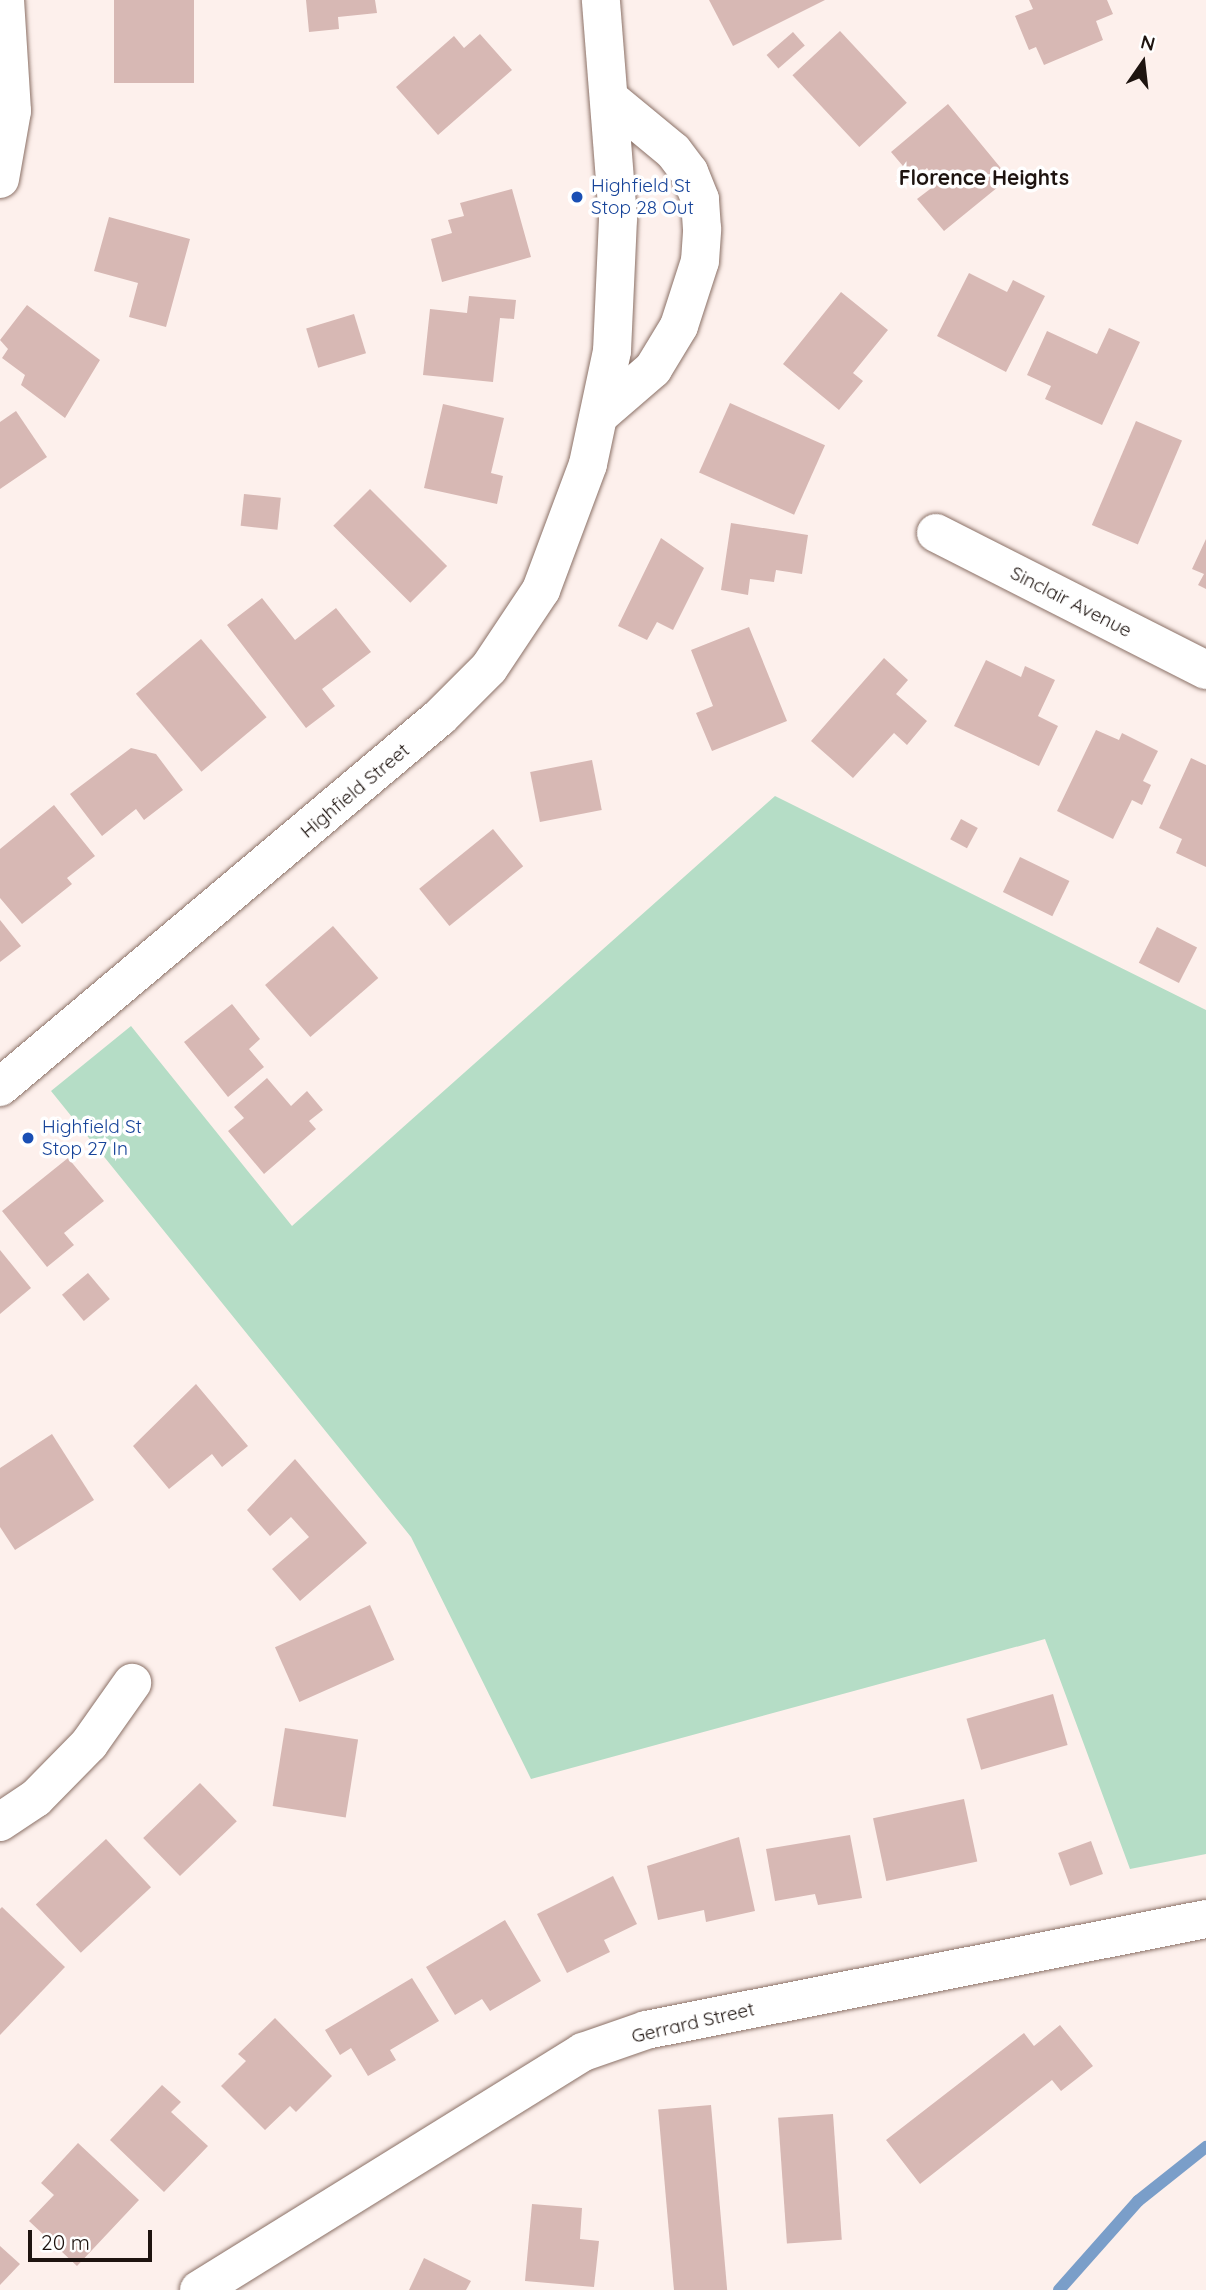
<!DOCTYPE html>
<style>
body{margin:0}
#map{position:relative;width:1206px;height:2290px;overflow:hidden;background:#fdf0ec;font-family:Quicksand,sans-serif}
div>[style]{position:absolute}
[style*='--x']{left:calc(var(--x)*1px);top:calc(var(--y)*1px);width:calc(var(--w)*1px);rotate:calc(var(--a)*1deg)}
.green>*{inset:0;background:#b5ddc6}
.stream>*{height:12px;margin:-6px;padding:0 6px;transform-origin:6px;border-radius:6px;background:#7a9ec9}
.building>*{inset:0;background:#d7b8b4;transform-origin:0 0}
.roads{filter:drop-shadow(0 0 2px #8b7167) drop-shadow(0 0 2px #8b7167)}
.minor>*{height:38px;margin:-19px;padding:0 19px;transform-origin:19px;border-radius:19px;background:#fff}
.dots>*{width:19px;height:19px;translate:-50% -50%;box-sizing:border-box;border:4px solid #fff;border-radius:50%}
span{translate:-50% -50%;white-space:nowrap;text-align:center;line-height:1.15;-webkit-text-stroke:7px #fff;paint-order:stroke}
.transit-label{font-size:19px;color:#164399}
.left{translate:0 -50%;text-align:left}
.street-label{font-size:19px;color:#1e1410}
.neighbourhood-label{font-size:21px;color:#1e1410;font-weight:700}
.north{position:absolute;left:1108px;top:28px;width:70px;height:70px;-webkit-text-stroke:5px #fff;paint-order:stroke;rotate:14deg;font-size:19px;font-weight:700;line-height:28px;text-align:center;color:#1e1410}
.north::after{content:'';display:block;margin:auto;width:24px;height:32px;background:#1e1410;clip-path:polygon(50% 0,100% 100%,50% 72%,0 100%)}
.scale{position:absolute;left:28px;top:2230px;width:124px;height:32px;box-sizing:border-box;border:4px solid #1e1410;border-top:0;padding-left:9px;font-size:21px;line-height:24px;white-space:nowrap;color:#1e1410;-webkit-text-stroke:5px #fff;paint-order:stroke}
</style>
<div id="map">
<div class="green">
<div style="clip-path:polygon(775px 796px,1206px 1010px,1206px 1854px,1130px 1869px,1045px 1639px,531px 1779px,411px 1537px,51px 1091px,131px 1026px,292px 1226px)"></div>
</div>
<div class="stream">
<div style="--x:1059;--y:2290;--w:119;--a:-48.4"></div>
<div style="--x:1138;--y:2201;--w:87;--a:-38.5"></div>
</div>
<div class="building">
<div style="left:114px;top:0;width:80px;height:83px"></div>
<div style="clip-path:polygon(306px 0,375px 0,377px 13px,338px 17px,339px 29px,309px 32px)"></div>
<div style="clip-path:polygon(709px 0,825px 0,733px 46px)"></div>
<div style="clip-path:polygon(1029px 0,1107px 0,1113px 14px,1096px 21px,1103px 40px,1044px 65px,1036px 47px,1029px 50px,1015px 16px,1033px 9px)"></div>
<div style="left:840px;top:31px;width:98px;height:65px;rotate:47deg"></div>
<div style="left:793px;top:32px;width:18px;height:35px;rotate:49deg"></div>
<div style="clip-path:polygon(480px 34px,512px 70px,438px 135px,396px 87px,454px 36px,464px 48px)"></div>
<div style="clip-path:polygon(948px 104px,1009px 178px,944px 231px,917px 199px,938px 183px,927px 168px,914px 179px,891px 152px)"></div>
<div style="clip-path:polygon(512px 189px,531px 257px,442px 282px,431px 239px,452px 233px,448px 220px,464px 216px,460px 203px)"></div>
<div style="clip-path:polygon(109px 217px,190px 239px,166px 327px,129px 317px,138px 283px,94px 271px)"></div>
<div style="clip-path:polygon(969px 273px,1007px 292px,1013px 280px,1045px 296px,1006px 372px,937px 336px)"></div>
<div style="clip-path:polygon(841px 292px,888px 330px,853px 373px,863px 381px,839px 410px,783px 364px)"></div>
<div style="clip-path:polygon(469px 296px,516px 300px,514px 319px,500px 318px,493px 382px,423px 375px,430px 309px,467px 313px)"></div>
<div style="clip-path:polygon(27px 305px,100px 360px,65px 418px,21px 385px,25px 375px,2px 358px,8px 349px,0 340px)"></div>
<div style="left:354px;top:314px;width:41px;height:50px;rotate:73deg"></div>
<div style="clip-path:polygon(1109px 328px,1140px 342px,1102px 425px,1045px 399px,1051px 386px,1027px 375px,1047px 331px,1097px 354px)"></div>
<div style="left:730px;top:403px;width:104px;height:76px;rotate:24deg"></div>
<div style="clip-path:polygon(443px 404px,504px 418px,491px 473px,503px 476px,497px 504px,424px 488px)"></div>
<div style="clip-path:polygon(16px 411px,47px 457px,0 489px,0 422px)"></div>
<div style="left:1136px;top:421px;width:50px;height:113px;rotate:23deg"></div>
<div style="left:370px;top:489px;width:109px;height:52px;rotate:45deg"></div>
<div style="left:244px;top:494px;width:37px;height:32px;rotate:6deg"></div>
<div style="clip-path:polygon(731px 523px,808px 535px,802px 574px,776px 570px,774px 582px,750px 579px,748px 595px,721px 590px)"></div>
<div style="clip-path:polygon(661px 538px,704px 568px,673px 630px,657px 622px,647px 640px,618px 626px)"></div>
<div style="clip-path:polygon(1206px 539px,1206px 589px,1198px 585px,1204px 574px,1192px 569px)"></div>
<div style="clip-path:polygon(262px 598px,295px 640px,336px 608px,371px 652px,322px 689px,335px 706px,306px 728px,227px 625px)"></div>
<div style="clip-path:polygon(749px 627px,787px 721px,712px 751px,696px 713px,713px 706px,691px 650px)"></div>
<div style="left:201px;top:639px;width:102px;height:85px;rotate:50deg"></div>
<div style="clip-path:polygon(884px 658px,908px 680px,896px 694px,927px 721px,907px 745px,894px 733px,853px 778px,811px 741px)"></div>
<div style="clip-path:polygon(986px 660px,1021px 677px,1025px 666px,1055px 680px,1038px 716px,1058px 726px,1039px 766px,954px 726px)"></div>
<div style="clip-path:polygon(1096px 730px,1119px 740px,1122px 733px,1158px 751px,1143px 781px,1151px 785px,1142px 805px,1132px 800px,1113px 839px,1057px 811px)"></div>
<div style="clip-path:polygon(131px 748px,156px 754px,183px 790px,144px 820px,136px 809px,102px 836px,70px 794px)"></div>
<div style="clip-path:polygon(1191px 758px,1206px 765px,1206px 867px,1176px 853px,1182px 839px,1159px 828px)"></div>
<div style="left:592px;top:760px;width:51px;height:63px;rotate:79deg"></div>
<div style="clip-path:polygon(54px 805px,95px 856px,67px 878px,72px 884px,22px 924px,0 898px,0 849px)"></div>
<div style="left:961px;top:819px;width:19px;height:23px;rotate:28deg"></div>
<div style="left:493px;top:829px;width:48px;height:95px;rotate:51deg"></div>
<div style="left:1020px;top:857px;width:55px;height:39px;rotate:26deg"></div>
<div style="clip-path:polygon(0 920px,21px 946px,0 962px)"></div>
<div style="left:333px;top:926px;width:69px;height:90px;rotate:49deg"></div>
<div style="left:1157px;top:927px;width:45px;height:40px;rotate:27deg"></div>
<div style="clip-path:polygon(232px 1004px,260px 1039px,249px 1049px,264px 1067px,228px 1097px,184px 1042px)"></div>
<div style="clip-path:polygon(267px 1078px,291px 1106px,307px 1091px,323px 1110px,309px 1121px,316px 1129px,264px 1174px,228px 1131px,244px 1118px,234px 1107px)"></div>
<div style="clip-path:polygon(68px 1158px,104px 1201px,64px 1233px,74px 1245px,47px 1267px,2px 1211px)"></div>
<div style="clip-path:polygon(0 1250px,31px 1288px,0 1314px)"></div>
<div style="left:88px;top:1273px;width:34px;height:34px;rotate:50deg"></div>
<div style="clip-path:polygon(196px 1384px,248px 1446px,222px 1467px,212px 1454px,169px 1489px,133px 1446px)"></div>
<div style="clip-path:polygon(52px 1434px,94px 1500px,15px 1550px,0 1527px,0 1468px)"></div>
<div style="clip-path:polygon(295px 1459px,367px 1543px,300px 1601px,272px 1569px,309px 1537px,291px 1517px,270px 1536px,247px 1510px)"></div>
<div style="left:370px;top:1605px;width:60px;height:104px;rotate:66deg"></div>
<div style="left:1053px;top:1694px;width:53px;height:90px;rotate:74deg"></div>
<div style="left:285px;top:1728px;width:74px;height:79px;rotate:9deg"></div>
<div style="left:200px;top:1783px;width:53px;height:79px;rotate:46deg"></div>
<div style="left:964px;top:1799px;width:64px;height:93px;rotate:78deg"></div>
<div style="clip-path:polygon(850px 1835px,862px 1898px,818px 1905px,815px 1894px,775px 1901px,766px 1849px)"></div>
<div style="clip-path:polygon(739px 1837px,755px 1911px,706px 1922px,704px 1910px,658px 1920px,647px 1866px)"></div>
<div style="left:106px;top:1839px;width:66px;height:96px;rotate:47deg"></div>
<div style="left:1091px;top:1841px;width:35px;height:35px;rotate:70deg"></div>
<div style="clip-path:polygon(613px 1876px,637px 1924px,604px 1940px,610px 1952px,567px 1973px,537px 1914px)"></div>
<div style="clip-path:polygon(2px 1907px,65px 1967px,0 2035px,0 1909px)"></div>
<div style="clip-path:polygon(505px 1920px,541px 1981px,490px 2011px,482px 1999px,455px 2015px,426px 1967px)"></div>
<div style="clip-path:polygon(412px 1978px,439px 2021px,390px 2050px,396px 2060px,368px 2076px,351px 2048px,340px 2055px,325px 2030px)"></div>
<div style="clip-path:polygon(275px 2018px,332px 2076px,296px 2112px,290px 2106px,265px 2130px,221px 2086px,246px 2061px,238px 2054px)"></div>
<div style="clip-path:polygon(1060px 2025px,1093px 2066px,1061px 2091px,1052px 2080px,920px 2184px,886px 2140px,1024px 2033px,1034px 2046px)"></div>
<div style="clip-path:polygon(162px 2085px,181px 2102px,171px 2112px,208px 2146px,164px 2192px,110px 2140px)"></div>
<div style="left:711px;top:2105px;width:186px;height:53px;rotate:85deg"></div>
<div style="left:833px;top:2114px;width:126px;height:55px;rotate:86deg"></div>
<div style="clip-path:polygon(78px 2143px,139px 2200px,77px 2266px,29px 2221px,54px 2195px,41px 2183px)"></div>
<div style="clip-path:polygon(532px 2204px,582px 2208px,580px 2239px,599px 2241px,594px 2287px,525px 2281px)"></div>
<div style="clip-path:polygon(0 2246px,20px 2264px,0 2285px)"></div>
<div style="clip-path:polygon(424px 2258px,471px 2281px,466px 2290px,409px 2290px)"></div>
</div>
<div class="roads">
<div class="minor">
<div style="--x:0;--y:179;--w:69;--a:-80"></div>
<div style="--x:12;--y:111;--w:111;--a:-93.6"></div>
<div style="--x:601;--y:414;--w:69;--a:-40.9"></div>
<div style="--x:653;--y:369;--w:50;--a:-58.8"></div>
<div style="--x:679;--y:326;--w:68;--a:-72.1"></div>
<div style="--x:700;--y:261;--w:32;--a:-86"></div>
<div style="--x:702;--y:229;--w:30;--a:-94"></div>
<div style="--x:700;--y:199;--w:29;--a:-112"></div>
<div style="--x:689;--y:172;--w:26;--a:-127"></div>
<div style="--x:673;--y:151;--w:83;--a:-140.4"></div>
<div style="--x:936;--y:533;--w:303;--a:26.9"></div>
<div style="--x:0;--y:1087;--w:575;--a:-40.06"></div>
<div style="--x:440;--y:717;--w:69;--a:-45"></div>
<div style="--x:489;--y:668;--w:94;--a:-56.3"></div>
<div style="--x:541;--y:590;--w:134;--a:-69.5"></div>
<div style="--x:588;--y:464;--w:116;--a:-78"></div>
<div style="--x:612;--y:351;--w:133;--a:-87.4"></div>
<div style="--x:618;--y:218;--w:219;--a:-94.5"></div>
<div style="--x:0;--y:1822;--w:43;--a:-33.7"></div>
<div style="--x:36;--y:1798;--w:76;--a:-45.5"></div>
<div style="--x:89;--y:1744;--w:75;--a:-54.8"></div>
<div style="--x:199;--y:2290;--w:452;--a:-31.8"></div>
<div style="--x:583;--y:2052;--w:67;--a:-19.2"></div>
<div style="--x:646;--y:2030;--w:571;--a:-11.21"></div>
</div>
</div>
<div class="dots">
<div style="left:577px;top:197px;background:#1a4fb4"></div>
<div style="left:28px;top:1138px;background:#1a4fb4"></div>
</div>
<div class="transit-label">
<span class="left" style="left:591px;top:197px">Highfield St<br>Stop 28 Out</span>
<span class="left" style="left:42px;top:1138px">Highfield St<br>Stop 27 In</span>
</div>
<div class="street-label">
<span style="left:1071px;top:602px;rotate:27deg">Sinclair Avenue</span>
<span style="left:355px;top:791px;rotate:-40deg">Highfield Street</span>
<span style="left:693px;top:2023px;rotate:-13deg">Gerrard Street</span>
</div>
<div class="neighbourhood-label">
<span style="left:984px;top:177px">Florence Heights</span>
</div>
<div class="north">N</div>
<div class="scale">20 m</div>
</div>
